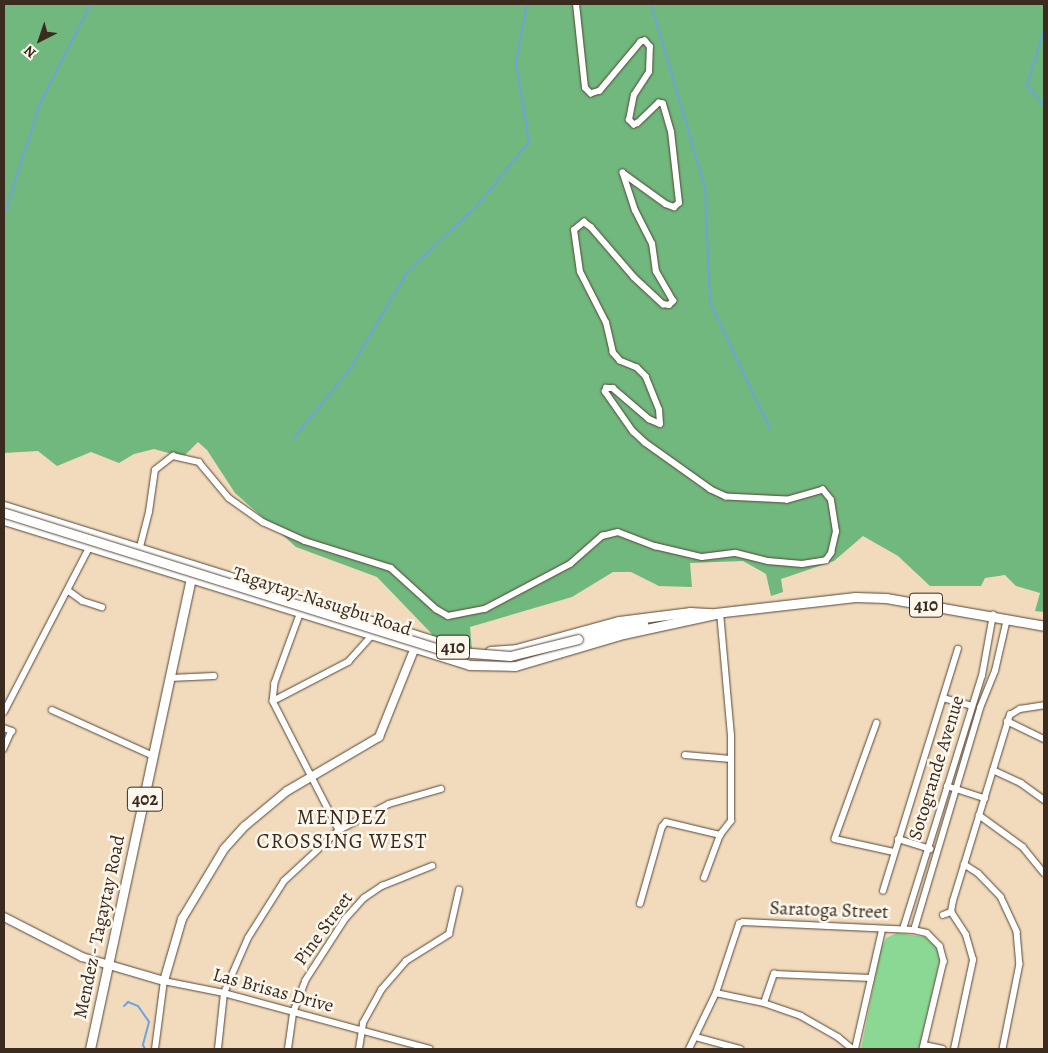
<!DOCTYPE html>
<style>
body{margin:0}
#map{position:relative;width:1048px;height:1053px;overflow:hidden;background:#f2dbbc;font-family:Alegreya,serif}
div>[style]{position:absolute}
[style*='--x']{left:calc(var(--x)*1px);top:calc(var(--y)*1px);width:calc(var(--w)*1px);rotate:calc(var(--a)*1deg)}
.green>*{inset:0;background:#8bd794}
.forest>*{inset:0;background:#70b87e}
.stream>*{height:2px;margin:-1px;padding:0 1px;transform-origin:1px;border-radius:1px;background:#6ca4db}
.roads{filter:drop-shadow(0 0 1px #564536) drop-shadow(0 0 1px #564536)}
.minor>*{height:5.5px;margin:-2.75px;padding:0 2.75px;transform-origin:2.75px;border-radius:2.75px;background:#fff}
.tertiary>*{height:8px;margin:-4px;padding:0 4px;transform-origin:4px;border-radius:4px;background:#fff}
.primary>*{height:9px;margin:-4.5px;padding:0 4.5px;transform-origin:4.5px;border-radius:4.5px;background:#fff}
.bridges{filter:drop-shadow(0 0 1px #564536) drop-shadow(0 0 1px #564536)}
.primary-bridge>*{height:9px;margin:-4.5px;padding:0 4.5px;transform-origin:4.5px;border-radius:4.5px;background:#fff}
span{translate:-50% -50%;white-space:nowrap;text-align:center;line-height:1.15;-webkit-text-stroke:5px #fbf7ec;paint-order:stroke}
.shield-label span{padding:1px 4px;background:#fbf7ec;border:1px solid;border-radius:4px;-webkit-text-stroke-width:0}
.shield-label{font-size:18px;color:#3b2a1e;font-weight:700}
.street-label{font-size:19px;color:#3b2a1e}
.quarter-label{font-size:21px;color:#3b2a1e;letter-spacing:1px}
.frame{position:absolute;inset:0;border:5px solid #3b2a1e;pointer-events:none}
.north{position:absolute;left:15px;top:15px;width:50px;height:50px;-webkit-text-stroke:4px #fbf7ec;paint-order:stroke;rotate:221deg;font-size:14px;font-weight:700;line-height:20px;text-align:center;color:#3b2a1e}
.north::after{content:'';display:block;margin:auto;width:18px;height:22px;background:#3b2a1e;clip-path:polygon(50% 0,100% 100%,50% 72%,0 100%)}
</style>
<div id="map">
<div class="green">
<div style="clip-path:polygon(897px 933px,925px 937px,936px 947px,940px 959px,919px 1049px,861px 1049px,881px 949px,886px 938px)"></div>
</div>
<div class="forest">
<div style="clip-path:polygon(4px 4px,1044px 4px,1044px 612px,1035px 611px,1040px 593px,1016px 586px,1005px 575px,985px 578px,981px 586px,930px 586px,898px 556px,863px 536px,834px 561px,781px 579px,783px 592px,771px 596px,766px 574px,743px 561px,690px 563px,692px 587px,659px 586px,631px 572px,613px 572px,572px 597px,470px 627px,472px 649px,433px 639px,431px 633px,377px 577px,296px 547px,235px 493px,207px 450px,198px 442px,183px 457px,154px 449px,134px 454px,119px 463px,91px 452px,57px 466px,38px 451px,4px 453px)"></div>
</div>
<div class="stream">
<div style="--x:651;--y:4;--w:191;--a:73.6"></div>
<div style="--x:705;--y:187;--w:115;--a:87.5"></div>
<div style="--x:710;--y:302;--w:140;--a:64.7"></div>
<div style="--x:1044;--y:30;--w:58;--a:107.2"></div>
<div style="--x:1027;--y:85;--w:26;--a:50"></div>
<div style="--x:4;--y:216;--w:121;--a:-72.2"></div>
<div style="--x:41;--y:101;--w:109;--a:-62.7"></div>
<div style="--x:294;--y:438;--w:89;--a:-50.9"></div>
<div style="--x:350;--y:369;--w:114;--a:-59.4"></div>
<div style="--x:408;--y:271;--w:95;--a:-43.3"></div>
<div style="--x:477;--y:206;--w:82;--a:-50.9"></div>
<div style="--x:529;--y:142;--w:81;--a:-99.2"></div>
<div style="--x:516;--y:62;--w:59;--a:-79.3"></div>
<div style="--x:124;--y:1006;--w:6;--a:-45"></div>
<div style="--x:128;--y:1002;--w:11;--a:22"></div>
<div style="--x:138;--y:1006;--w:19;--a:55"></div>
<div style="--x:149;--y:1022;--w:24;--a:105"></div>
<div style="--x:143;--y:1045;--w:4;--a:63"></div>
</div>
<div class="roads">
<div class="minor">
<div style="--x:139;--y:551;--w:40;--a:-75.6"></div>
<div style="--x:149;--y:512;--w:42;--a:-81.9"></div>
<div style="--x:155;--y:470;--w:23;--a:-38"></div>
<div style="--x:173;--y:456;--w:27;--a:13"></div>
<div style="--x:199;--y:462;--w:47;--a:50.2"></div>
<div style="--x:229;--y:498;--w:42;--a:35.2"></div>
<div style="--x:263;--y:522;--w:46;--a:24.3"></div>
<div style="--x:305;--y:541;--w:90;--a:17.4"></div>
<div style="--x:391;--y:568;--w:61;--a:42.3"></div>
<div style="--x:436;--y:609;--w:14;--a:30"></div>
<div style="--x:448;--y:616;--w:38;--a:-11"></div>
<div style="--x:485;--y:609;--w:96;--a:-27.9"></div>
<div style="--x:570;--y:564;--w:43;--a:-41.2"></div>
<div style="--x:602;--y:536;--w:16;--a:-14"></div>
<div style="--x:618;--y:532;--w:40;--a:21"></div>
<div style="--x:655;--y:546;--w:48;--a:13.2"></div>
<div style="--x:702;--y:557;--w:34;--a:-7"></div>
<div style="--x:736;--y:553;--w:33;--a:14"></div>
<div style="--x:768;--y:561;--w:34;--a:5"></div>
<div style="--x:802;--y:564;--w:24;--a:-9"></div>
<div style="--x:826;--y:560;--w:9;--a:-54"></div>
<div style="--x:831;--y:553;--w:22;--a:-77"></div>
<div style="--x:836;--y:532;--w:32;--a:-99"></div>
<div style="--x:831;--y:500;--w:13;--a:-129"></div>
<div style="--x:823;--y:490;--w:37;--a:164"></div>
<div style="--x:787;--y:500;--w:61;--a:-177.2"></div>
<div style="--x:726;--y:497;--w:17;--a:-155"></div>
<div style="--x:711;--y:490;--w:81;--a:-144.5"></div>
<div style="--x:645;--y:443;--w:16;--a:-137"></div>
<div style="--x:633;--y:432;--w:49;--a:-125"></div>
<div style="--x:605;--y:392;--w:4;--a:-76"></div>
<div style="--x:606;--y:388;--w:7;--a:0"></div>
<div style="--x:613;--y:388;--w:48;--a:40.7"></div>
<div style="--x:649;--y:419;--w:12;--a:24"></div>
<div style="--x:660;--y:424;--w:14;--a:-94"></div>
<div style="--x:659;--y:410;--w:35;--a:-112"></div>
<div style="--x:646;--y:377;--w:13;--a:-135"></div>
<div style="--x:637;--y:368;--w:18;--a:-158"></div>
<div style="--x:620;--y:361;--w:11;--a:-131"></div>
<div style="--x:613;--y:353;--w:31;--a:-103"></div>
<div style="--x:606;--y:323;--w:57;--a:-117"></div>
<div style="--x:580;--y:272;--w:42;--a:-98.1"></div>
<div style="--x:574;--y:230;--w:13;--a:-39"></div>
<div style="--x:584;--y:222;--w:9;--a:36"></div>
<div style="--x:591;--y:227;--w:66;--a:49.3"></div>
<div style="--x:634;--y:277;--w:40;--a:43"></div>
<div style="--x:663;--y:304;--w:6;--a:9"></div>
<div style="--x:669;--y:305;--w:6;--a:-45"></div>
<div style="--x:673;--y:301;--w:34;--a:-120"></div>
<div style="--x:656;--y:272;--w:28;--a:-98"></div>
<div style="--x:652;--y:244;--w:37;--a:-117"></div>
<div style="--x:635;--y:211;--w:40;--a:-108"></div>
<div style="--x:623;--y:173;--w:53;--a:35.8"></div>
<div style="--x:666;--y:204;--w:9;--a:21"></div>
<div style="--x:674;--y:207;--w:6;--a:-39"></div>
<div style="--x:679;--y:203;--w:71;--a:-96.4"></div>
<div style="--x:671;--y:132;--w:29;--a:-106"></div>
<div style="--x:663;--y:104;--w:4;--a:-166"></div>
<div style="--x:659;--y:103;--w:29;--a:136"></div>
<div style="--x:638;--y:123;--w:4;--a:153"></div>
<div style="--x:634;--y:125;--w:7;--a:-135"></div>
<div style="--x:629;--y:120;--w:25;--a:-79"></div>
<div style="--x:634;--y:95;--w:27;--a:-57"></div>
<div style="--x:649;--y:72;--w:25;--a:-88"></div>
<div style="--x:650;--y:47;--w:8;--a:-130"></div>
<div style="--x:645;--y:41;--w:4;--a:166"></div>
<div style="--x:641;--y:42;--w:64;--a:129.9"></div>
<div style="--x:600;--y:91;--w:9;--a:162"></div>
<div style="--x:591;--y:94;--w:8;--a:-135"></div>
<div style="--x:585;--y:88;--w:84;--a:-96.1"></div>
<div style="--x:69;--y:591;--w:17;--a:36"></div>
<div style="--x:83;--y:601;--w:20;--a:18"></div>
<div style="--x:301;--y:612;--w:76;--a:110.1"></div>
<div style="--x:275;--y:683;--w:18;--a:96"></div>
<div style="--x:273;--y:701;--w:145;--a:62.9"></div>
<div style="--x:170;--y:678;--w:44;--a:-2.6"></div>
<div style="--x:943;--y:698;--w:30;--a:15"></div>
<div style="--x:273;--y:701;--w:85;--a:-27.5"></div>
<div style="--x:348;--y:662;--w:36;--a:-48"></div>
<div style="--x:52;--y:710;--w:112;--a:24.3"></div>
<div style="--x:4;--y:712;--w:187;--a:-62.6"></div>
<div style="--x:1007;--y:721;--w:41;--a:25.9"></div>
<div style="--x:877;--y:723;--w:123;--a:109.9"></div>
<div style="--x:835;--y:839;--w:60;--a:12.4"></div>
<div style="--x:4;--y:728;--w:9;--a:21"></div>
<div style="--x:12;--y:731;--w:20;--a:114"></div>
<div style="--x:685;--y:755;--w:46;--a:5"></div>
<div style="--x:993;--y:770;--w:31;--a:25"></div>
<div style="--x:1021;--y:783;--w:29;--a:36"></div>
<div style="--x:947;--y:786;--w:40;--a:18"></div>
<div style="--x:979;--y:815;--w:54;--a:36"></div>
<div style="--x:1023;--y:847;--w:33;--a:51"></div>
<div style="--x:898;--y:839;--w:34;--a:17"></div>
<div style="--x:964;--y:864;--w:17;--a:33"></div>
<div style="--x:978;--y:873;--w:33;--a:46"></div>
<div style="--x:1001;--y:897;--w:38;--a:65"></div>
<div style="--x:1017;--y:932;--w:32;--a:85"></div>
<div style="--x:1020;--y:964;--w:87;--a:101.3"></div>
<div style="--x:704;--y:878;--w:46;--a:-69.6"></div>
<div style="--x:883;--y:891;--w:253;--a:-72.8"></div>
<div style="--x:640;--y:904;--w:80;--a:-74.1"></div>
<div style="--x:662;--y:827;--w:6;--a:-51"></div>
<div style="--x:666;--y:822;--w:56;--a:13.5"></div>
<div style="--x:720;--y:835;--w:18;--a:-52"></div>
<div style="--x:731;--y:821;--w:85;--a:-90"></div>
<div style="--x:731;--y:736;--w:123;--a:-95.1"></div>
<div style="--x:943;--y:915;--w:9;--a:-21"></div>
<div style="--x:903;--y:929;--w:265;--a:-72.7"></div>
<div style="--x:982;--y:676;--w:62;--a:-79.8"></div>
<div style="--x:914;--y:930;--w:232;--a:-73.4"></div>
<div style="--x:980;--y:708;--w:40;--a:-68"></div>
<div style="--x:995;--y:671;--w:53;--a:-77"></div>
<div style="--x:716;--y:993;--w:49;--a:11.8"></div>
<div style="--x:764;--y:1003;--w:39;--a:19"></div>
<div style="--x:801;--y:1016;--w:43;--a:29.6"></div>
<div style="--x:838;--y:1037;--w:19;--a:39"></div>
<div style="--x:764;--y:1003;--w:31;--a:-71"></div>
<div style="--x:774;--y:974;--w:97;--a:2.4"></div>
<div style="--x:696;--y:1037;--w:46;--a:15.3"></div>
<div style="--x:924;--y:1045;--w:19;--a:12"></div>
<div style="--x:155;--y:1049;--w:69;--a:-82.5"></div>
<div style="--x:164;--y:981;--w:61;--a:11.3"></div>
<div style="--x:224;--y:993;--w:213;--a:15.2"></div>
<div style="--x:218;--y:1049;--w:56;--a:-83.9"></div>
<div style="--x:224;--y:993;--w:60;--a:-66.4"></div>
<div style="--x:248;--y:938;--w:67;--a:-57.7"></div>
<div style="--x:284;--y:881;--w:75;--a:-42.8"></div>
<div style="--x:339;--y:830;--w:56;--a:-27.5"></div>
<div style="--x:389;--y:804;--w:54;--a:-16.1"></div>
<div style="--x:288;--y:1049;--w:36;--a:-82"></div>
<div style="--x:293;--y:1013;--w:34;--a:-69"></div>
<div style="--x:305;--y:981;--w:74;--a:-57.2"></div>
<div style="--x:345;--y:919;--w:28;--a:-48"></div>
<div style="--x:364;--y:898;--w:22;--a:-34"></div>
<div style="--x:382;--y:886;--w:54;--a:-21.8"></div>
<div style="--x:359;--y:1049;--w:26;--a:-81"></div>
<div style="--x:363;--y:1023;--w:38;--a:-61"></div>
<div style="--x:381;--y:990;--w:38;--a:-49"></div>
<div style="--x:406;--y:961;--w:51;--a:-32.1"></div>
<div style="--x:449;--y:934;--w:45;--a:-77.2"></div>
<div style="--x:689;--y:1049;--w:62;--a:-64.3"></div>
<div style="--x:716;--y:993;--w:73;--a:-71.6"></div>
<div style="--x:739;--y:924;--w:4;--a:-27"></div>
<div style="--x:743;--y:922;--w:171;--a:2.7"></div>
<div style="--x:914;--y:930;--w:13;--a:13"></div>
<div style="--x:927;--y:933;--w:18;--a:45"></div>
<div style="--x:940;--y:946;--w:16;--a:75"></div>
<div style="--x:944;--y:961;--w:90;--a:103.4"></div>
<div style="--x:855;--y:1049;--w:122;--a:-77.2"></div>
<div style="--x:954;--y:1049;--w:91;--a:-77.9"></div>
<div style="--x:973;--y:960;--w:26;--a:-106"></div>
<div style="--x:966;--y:935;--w:27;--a:-123"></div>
<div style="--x:951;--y:912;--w:11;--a:-80"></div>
<div style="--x:953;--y:901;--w:195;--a:-73"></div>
<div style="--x:1010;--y:715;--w:12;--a:-31"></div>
<div style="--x:1020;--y:709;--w:24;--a:-9"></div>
</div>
<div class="tertiary">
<div style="--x:4;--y:917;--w:88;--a:27.1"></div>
<div style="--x:82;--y:957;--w:85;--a:16.3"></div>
<div style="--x:164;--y:981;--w:65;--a:-73.8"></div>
<div style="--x:182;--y:919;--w:82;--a:-59"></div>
<div style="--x:224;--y:849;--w:31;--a:-48"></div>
<div style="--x:245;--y:826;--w:55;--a:-39.8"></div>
<div style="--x:287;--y:791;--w:107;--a:-30.4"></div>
<div style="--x:379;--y:737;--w:94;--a:-68.1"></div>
</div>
<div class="primary">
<div style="--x:4;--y:506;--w:482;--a:17.4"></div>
<div style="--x:4;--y:520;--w:487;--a:17.3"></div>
<div style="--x:469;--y:665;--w:46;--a:1.2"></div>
<div style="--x:515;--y:666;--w:113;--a:-16.5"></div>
<div style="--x:623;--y:634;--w:99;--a:-12.2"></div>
<div style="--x:715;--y:613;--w:141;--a:-6.5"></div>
<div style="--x:855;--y:597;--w:31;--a:2"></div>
<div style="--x:886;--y:598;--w:160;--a:10"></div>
<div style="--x:578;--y:639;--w:67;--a:-13"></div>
<div style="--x:490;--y:651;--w:26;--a:-4"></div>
<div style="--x:516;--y:649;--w:107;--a:-15.2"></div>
<div style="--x:619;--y:621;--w:72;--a:-7.2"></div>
<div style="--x:690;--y:612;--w:22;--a:3"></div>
<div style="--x:90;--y:1049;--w:488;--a:-77.9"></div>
</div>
</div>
<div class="bridges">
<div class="primary-bridge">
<div style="--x:5;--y:513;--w:462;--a:17.4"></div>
<div style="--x:446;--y:651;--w:64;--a:4.5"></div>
<div style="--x:510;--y:656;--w:70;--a:-14"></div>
</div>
</div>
<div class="shield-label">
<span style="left:926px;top:605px">410</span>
<span style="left:453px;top:647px">410</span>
<span style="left:145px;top:799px">402</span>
</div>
<div class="street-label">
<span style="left:322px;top:602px;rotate:18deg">Tagaytay-Nasugbu Road</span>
<span style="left:937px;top:768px;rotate:-73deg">Sotogrande Avenue</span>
<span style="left:829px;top:911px;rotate:2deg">Saratoga Street</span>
<span style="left:100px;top:927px;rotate:-78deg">Mendez - Tagaytay Road</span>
<span style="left:324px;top:929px;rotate:-54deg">Pine Street</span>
<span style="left:273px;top:991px;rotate:15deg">Las Brisas Drive</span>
</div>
<div class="quarter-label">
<span style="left:342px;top:829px">MENDEZ<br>CROSSING WEST</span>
</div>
<div class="frame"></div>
<div class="north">N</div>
</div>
